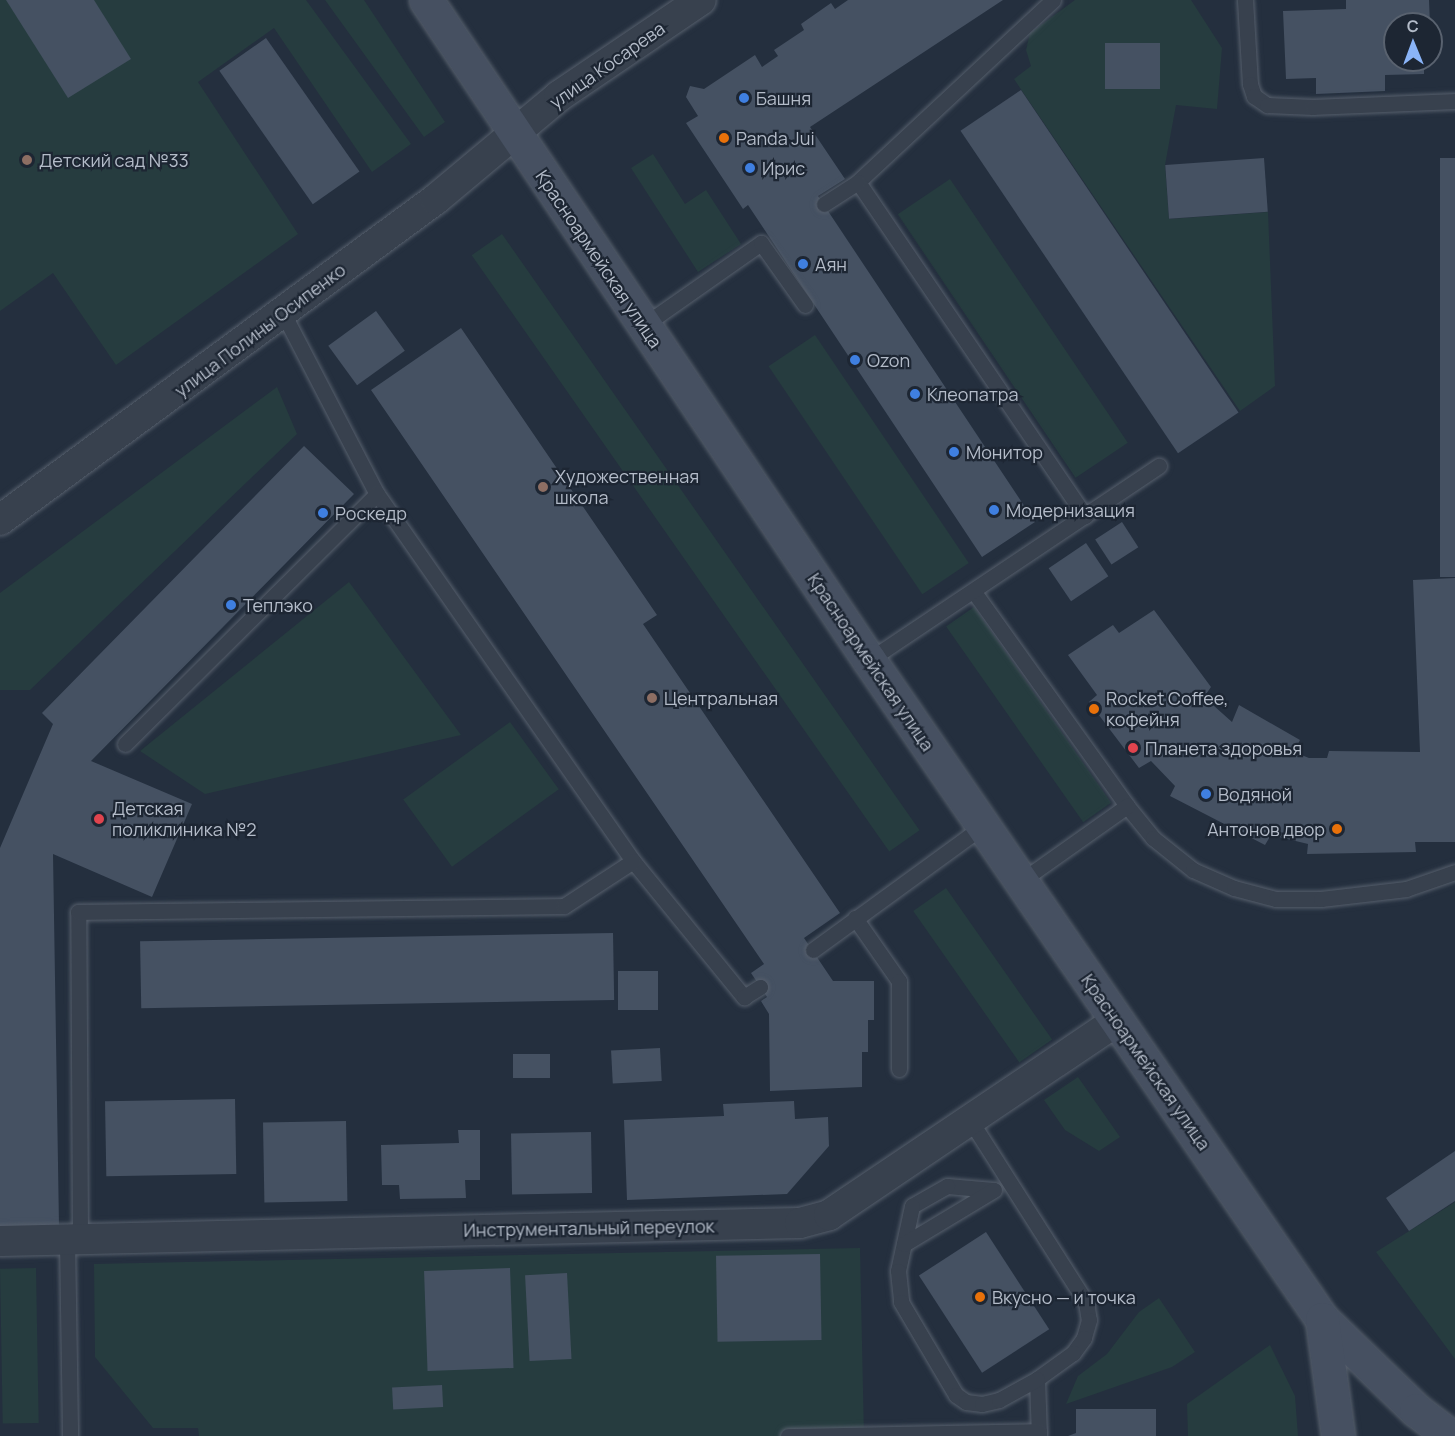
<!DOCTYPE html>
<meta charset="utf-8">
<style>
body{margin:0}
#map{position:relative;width:1455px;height:1436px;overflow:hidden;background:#242f3e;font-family:Manrope,sans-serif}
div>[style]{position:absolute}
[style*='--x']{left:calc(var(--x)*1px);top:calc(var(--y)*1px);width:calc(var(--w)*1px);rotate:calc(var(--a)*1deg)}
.green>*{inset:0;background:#263c3f;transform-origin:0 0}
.building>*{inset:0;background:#455162;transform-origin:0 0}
.roads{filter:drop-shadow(0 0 2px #565f6c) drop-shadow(0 0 2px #565f6c)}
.lane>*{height:15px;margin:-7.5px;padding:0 7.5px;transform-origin:7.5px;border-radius:7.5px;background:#38414e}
.street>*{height:30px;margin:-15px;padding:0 15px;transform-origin:15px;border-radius:15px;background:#38414e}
.secondary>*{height:33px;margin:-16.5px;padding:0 16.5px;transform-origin:16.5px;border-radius:16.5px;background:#465061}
.dots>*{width:16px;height:16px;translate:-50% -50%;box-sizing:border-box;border:3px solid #1d2633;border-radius:50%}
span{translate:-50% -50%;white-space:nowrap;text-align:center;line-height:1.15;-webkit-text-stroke:4.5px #1d2633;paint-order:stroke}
.street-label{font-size:18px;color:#b4bcc9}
.poi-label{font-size:18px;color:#b4bcc9}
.left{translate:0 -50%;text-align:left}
.right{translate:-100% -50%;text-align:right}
.north{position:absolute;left:1383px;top:12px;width:60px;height:60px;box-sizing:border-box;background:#1d2633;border:2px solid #59626f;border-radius:50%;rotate:359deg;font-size:16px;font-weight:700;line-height:24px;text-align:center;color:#b4bcc9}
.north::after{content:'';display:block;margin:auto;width:21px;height:27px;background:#8ab4f8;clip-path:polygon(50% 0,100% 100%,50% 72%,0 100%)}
</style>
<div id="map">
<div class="green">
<div style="clip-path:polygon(0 0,306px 0,411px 144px,372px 172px,274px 28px,198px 82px,298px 234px,116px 365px,53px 273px,0 311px)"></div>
<div style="clip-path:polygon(325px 0,364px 0,445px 122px,424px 137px)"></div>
<div style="clip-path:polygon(1075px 0,1191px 0,1222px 48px,1217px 109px,1176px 105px,1165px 165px,1169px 219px,1268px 212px,1275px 386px,1240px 411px,1014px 79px,1031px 66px,1026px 50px,1030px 33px)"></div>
<div style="clip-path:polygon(653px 154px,685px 204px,706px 190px,741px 244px,698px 272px,631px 168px)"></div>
<div style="left:950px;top:179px;width:318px;height:63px;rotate:56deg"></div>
<div style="left:502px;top:234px;width:728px;height:37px;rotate:55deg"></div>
<div style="left:815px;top:335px;width:275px;height:56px;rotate:56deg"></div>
<div style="clip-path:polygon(277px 387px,297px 434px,30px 690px,0 690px,0 593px)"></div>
<div style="clip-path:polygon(349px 582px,461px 735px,205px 794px,140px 751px)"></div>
<div style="left:974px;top:607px;width:239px;height:34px;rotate:55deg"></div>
<div style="left:510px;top:722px;width:83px;height:132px;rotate:54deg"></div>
<div style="left:946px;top:888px;width:185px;height:40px;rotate:55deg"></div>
<div style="clip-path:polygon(1078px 1077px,1120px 1137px,1099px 1151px,1065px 1130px,1044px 1100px)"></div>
<div style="clip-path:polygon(1455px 1202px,1455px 1359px,1376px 1252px)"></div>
<div style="clip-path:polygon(860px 1248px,864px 1436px,199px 1436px,198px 1428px,153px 1428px,95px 1357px,94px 1264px)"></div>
<div style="left:36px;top:1268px;width:155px;height:36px;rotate:89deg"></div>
<div style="clip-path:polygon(1159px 1298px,1195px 1352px,1172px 1367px,1066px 1404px,1078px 1376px,1107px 1354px,1139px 1312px)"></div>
<div style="clip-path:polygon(1270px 1345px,1295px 1396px,1298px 1436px,1188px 1436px,1187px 1404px)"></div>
</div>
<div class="building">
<div style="clip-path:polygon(6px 0,94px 0,131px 59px,68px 98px)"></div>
<div style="clip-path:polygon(848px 0,1003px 0,810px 127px,845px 179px,818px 196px,1035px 522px,982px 557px,748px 205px,743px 209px,686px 123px,698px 116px,686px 97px,690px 86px,704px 89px,755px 55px,762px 67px,778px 56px,774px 50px,804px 30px,801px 24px,831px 3px,835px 9px)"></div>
<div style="clip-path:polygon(1346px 0,1429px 0,1430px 24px,1395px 24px,1395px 60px,1424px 60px,1424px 74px,1385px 75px,1385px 91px,1316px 94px,1316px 78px,1286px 79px,1283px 11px,1346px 9px)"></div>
<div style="left:266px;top:38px;width:163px;height:57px;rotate:55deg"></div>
<div style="left:1105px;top:43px;width:55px;height:46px"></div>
<div style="left:1021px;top:90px;width:389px;height:73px;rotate:56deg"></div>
<div style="left:1264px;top:158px;width:54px;height:99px;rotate:86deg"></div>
<div style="left:1440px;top:158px;width:15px;height:419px"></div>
<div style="left:376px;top:311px;width:49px;height:59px;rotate:54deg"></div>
<div style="clip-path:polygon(461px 328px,657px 615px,643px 624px,840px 913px,804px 938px,833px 981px,874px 981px,874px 1020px,868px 1020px,868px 1052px,862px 1052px,862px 1087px,770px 1091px,769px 1014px,761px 1001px,767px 997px,751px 973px,764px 964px,371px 390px)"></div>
<div style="clip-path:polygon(304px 446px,354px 494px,91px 761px,192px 804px,152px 897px,53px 854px,59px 1226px,0 1227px,0 848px,53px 724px,42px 713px)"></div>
<div style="left:1122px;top:522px;width:30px;height:32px;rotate:57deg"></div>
<div style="left:1086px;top:543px;width:40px;height:45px;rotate:56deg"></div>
<div style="clip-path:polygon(1455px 578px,1455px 842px,1415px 842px,1416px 852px,1307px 854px,1308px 844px,1271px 835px,1265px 845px,1170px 796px,1175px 786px,1151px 761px,1139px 768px,1089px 702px,1097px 695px,1068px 655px,1113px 625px,1119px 633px,1154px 610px,1211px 687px,1204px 697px,1232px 722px,1239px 705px,1300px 740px,1294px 752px,1309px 758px,1327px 758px,1329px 751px,1420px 752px,1413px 580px)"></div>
<div style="left:613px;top:933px;width:67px;height:473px;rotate:89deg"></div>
<div style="left:618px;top:971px;width:40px;height:39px"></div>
<div style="left:660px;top:1048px;width:33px;height:49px;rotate:87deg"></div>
<div style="left:513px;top:1054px;width:37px;height:24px"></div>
<div style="left:235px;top:1099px;width:75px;height:130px;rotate:89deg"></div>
<div style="clip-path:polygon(794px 1101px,795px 1119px,828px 1117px,829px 1146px,787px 1194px,627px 1200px,624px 1120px,724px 1116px,723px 1104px)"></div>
<div style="left:346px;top:1121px;width:80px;height:83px;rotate:89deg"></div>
<div style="clip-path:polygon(458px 1130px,480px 1130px,480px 1180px,465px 1180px,466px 1198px,400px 1199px,399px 1185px,382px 1185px,381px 1145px,459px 1143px)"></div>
<div style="left:591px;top:1132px;width:61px;height:80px;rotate:89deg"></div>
<div style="clip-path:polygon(1455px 1151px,1455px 1201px,1409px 1231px,1386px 1198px)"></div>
<div style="left:986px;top:1232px;width:116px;height:80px;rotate:57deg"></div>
<div style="left:820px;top:1254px;width:86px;height:104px;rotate:89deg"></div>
<div style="left:510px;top:1268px;width:100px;height:86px;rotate:88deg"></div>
<div style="left:567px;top:1273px;width:86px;height:42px;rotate:87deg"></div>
<div style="left:442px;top:1385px;width:22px;height:50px;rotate:87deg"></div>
<div style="clip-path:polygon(1076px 1409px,1156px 1409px,1156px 1436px,1068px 1436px,1076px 1433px)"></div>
</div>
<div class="roads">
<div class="lane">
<div style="--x:1053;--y:0;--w:267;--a:137"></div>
<div style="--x:858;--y:182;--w:404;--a:55.8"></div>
<div style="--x:1245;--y:0;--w:84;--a:86.6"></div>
<div style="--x:1250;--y:84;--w:13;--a:72"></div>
<div style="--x:1254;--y:96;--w:16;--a:35"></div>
<div style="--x:1267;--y:105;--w:46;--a:2.5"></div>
<div style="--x:1313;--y:107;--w:142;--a:-2.4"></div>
<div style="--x:824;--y:204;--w:40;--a:-32.9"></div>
<div style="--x:283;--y:313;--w:204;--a:62.6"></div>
<div style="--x:377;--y:494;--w:447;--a:55.1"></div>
<div style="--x:633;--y:861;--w:176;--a:50.8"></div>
<div style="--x:744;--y:997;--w:19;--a:-32"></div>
<div style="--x:644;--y:325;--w:143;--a:-35"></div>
<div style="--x:761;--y:243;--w:76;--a:54.6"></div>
<div style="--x:974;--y:592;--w:263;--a:54.4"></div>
<div style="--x:1127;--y:806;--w:41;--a:50.9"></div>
<div style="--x:1153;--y:838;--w:51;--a:38.7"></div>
<div style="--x:1193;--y:870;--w:45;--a:23.7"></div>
<div style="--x:1234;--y:888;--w:43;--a:14.7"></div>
<div style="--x:1276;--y:899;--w:45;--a:0"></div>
<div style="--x:1321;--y:899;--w:86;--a:-6.7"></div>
<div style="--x:1406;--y:889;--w:52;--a:-19.1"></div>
<div style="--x:869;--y:660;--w:349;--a:-33.8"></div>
<div style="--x:125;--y:744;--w:355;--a:-44.8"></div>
<div style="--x:1021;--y:881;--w:130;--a:-35.3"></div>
<div style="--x:855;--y:918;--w:77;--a:55.1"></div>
<div style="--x:899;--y:981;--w:88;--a:90"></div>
<div style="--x:813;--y:950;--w:210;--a:-36.1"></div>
<div style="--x:970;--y:1120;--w:216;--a:57.5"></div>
<div style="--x:1086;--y:1302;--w:18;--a:81"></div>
<div style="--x:1089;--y:1320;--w:19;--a:106"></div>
<div style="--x:1084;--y:1338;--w:19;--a:126"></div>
<div style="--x:1073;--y:1353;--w:44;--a:144.2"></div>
<div style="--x:1037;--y:1379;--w:57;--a:88"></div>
<div style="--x:993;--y:1190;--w:46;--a:-175"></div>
<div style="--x:947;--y:1186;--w:40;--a:150.3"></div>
<div style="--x:912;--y:1206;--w:66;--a:102.2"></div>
<div style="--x:898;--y:1271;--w:31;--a:84"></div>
<div style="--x:901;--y:1302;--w:108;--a:59.4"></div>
<div style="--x:956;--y:1395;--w:12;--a:35"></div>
<div style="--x:966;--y:1402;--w:16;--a:7"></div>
<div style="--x:982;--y:1404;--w:17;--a:-13"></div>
<div style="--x:999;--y:1400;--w:43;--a:-28.9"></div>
<div style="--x:67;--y:1240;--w:196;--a:89.1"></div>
<div style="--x:80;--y:1240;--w:328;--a:-90.3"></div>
<div style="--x:78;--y:912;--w:486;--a:-0.7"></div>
<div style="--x:564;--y:906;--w:82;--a:-33.1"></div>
<div style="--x:904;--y:1244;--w:105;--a:-31"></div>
<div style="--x:788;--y:1436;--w:251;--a:-1.1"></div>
</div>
<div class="street">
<div style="--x:0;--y:520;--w:541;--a:-36.36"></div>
<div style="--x:436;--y:199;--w:160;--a:-39.9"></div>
<div style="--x:559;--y:96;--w:171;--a:-34.1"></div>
<div style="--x:0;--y:1241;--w:800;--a:-1.29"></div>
<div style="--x:800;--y:1223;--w:30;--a:-15"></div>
<div style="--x:829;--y:1215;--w:347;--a:-34"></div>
</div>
<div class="secondary">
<div style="--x:426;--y:0;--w:795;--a:56.13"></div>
<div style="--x:869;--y:660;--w:800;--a:55.5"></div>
<div style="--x:1322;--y:1319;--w:131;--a:44.1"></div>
<div style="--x:1416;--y:1410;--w:43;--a:37.4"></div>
<div style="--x:1322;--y:1319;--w:118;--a:82.2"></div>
</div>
</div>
<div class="dots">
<div style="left:744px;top:98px;background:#3f7fe0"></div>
<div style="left:724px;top:138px;background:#e8710a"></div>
<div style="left:27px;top:160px;background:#8d6e63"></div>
<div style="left:750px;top:168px;background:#3f7fe0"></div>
<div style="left:803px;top:264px;background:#3f7fe0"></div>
<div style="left:855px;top:360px;background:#3f7fe0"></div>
<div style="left:915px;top:394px;background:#3f7fe0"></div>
<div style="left:954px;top:452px;background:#3f7fe0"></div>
<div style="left:543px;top:487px;background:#8d6e63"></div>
<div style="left:994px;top:510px;background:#3f7fe0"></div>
<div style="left:323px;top:513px;background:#3f7fe0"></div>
<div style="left:231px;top:605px;background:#3f7fe0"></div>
<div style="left:652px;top:698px;background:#8d6e63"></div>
<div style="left:1094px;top:709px;background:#e8710a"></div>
<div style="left:1133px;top:748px;background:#e0444e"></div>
<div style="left:1206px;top:794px;background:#3f7fe0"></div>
<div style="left:99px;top:819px;background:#e0444e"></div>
<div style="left:1337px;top:829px;background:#e8710a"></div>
<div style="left:980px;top:1297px;background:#e8710a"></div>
</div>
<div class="street-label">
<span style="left:607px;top:65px;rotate:-35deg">улица Косарева</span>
<span style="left:599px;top:259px;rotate:56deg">Красноармейская улица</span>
<span style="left:260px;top:330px;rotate:-37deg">улица Полины Осипенко</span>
<span style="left:871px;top:662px;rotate:56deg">Красноармейская улица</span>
<span style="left:1146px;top:1062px;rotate:55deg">Красноармейская улица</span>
<span style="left:589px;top:1228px;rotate:-1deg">Инструментальный переулок</span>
</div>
<div class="poi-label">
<span class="left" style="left:756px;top:98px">Башня</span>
<span class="left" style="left:736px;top:138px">Panda Jui</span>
<span class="left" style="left:39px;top:160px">Детский сад №33</span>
<span class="left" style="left:762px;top:168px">Ирис</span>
<span class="left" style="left:815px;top:264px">Аян</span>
<span class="left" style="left:867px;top:360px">Ozon</span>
<span class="left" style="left:927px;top:394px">Клеопатра</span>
<span class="left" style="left:966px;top:452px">Монитор</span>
<span class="left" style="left:555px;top:487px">Художественная<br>школа</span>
<span class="left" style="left:1006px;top:510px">Модернизация</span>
<span class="left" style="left:335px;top:513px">Роскедр</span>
<span class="left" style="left:243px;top:605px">Теплэко</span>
<span class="left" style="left:664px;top:698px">Центральная</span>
<span class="left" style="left:1106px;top:709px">Rocket Coffee,<br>кофейня</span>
<span class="left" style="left:1145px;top:748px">Планета здоровья</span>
<span class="left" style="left:1218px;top:794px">Водяной</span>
<span class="left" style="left:112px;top:819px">Детская<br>поликлиника №2</span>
<span class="right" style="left:1325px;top:829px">Антонов двор</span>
<span class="left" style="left:992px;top:1297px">Вкусно — и точка</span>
</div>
<div class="north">С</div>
</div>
